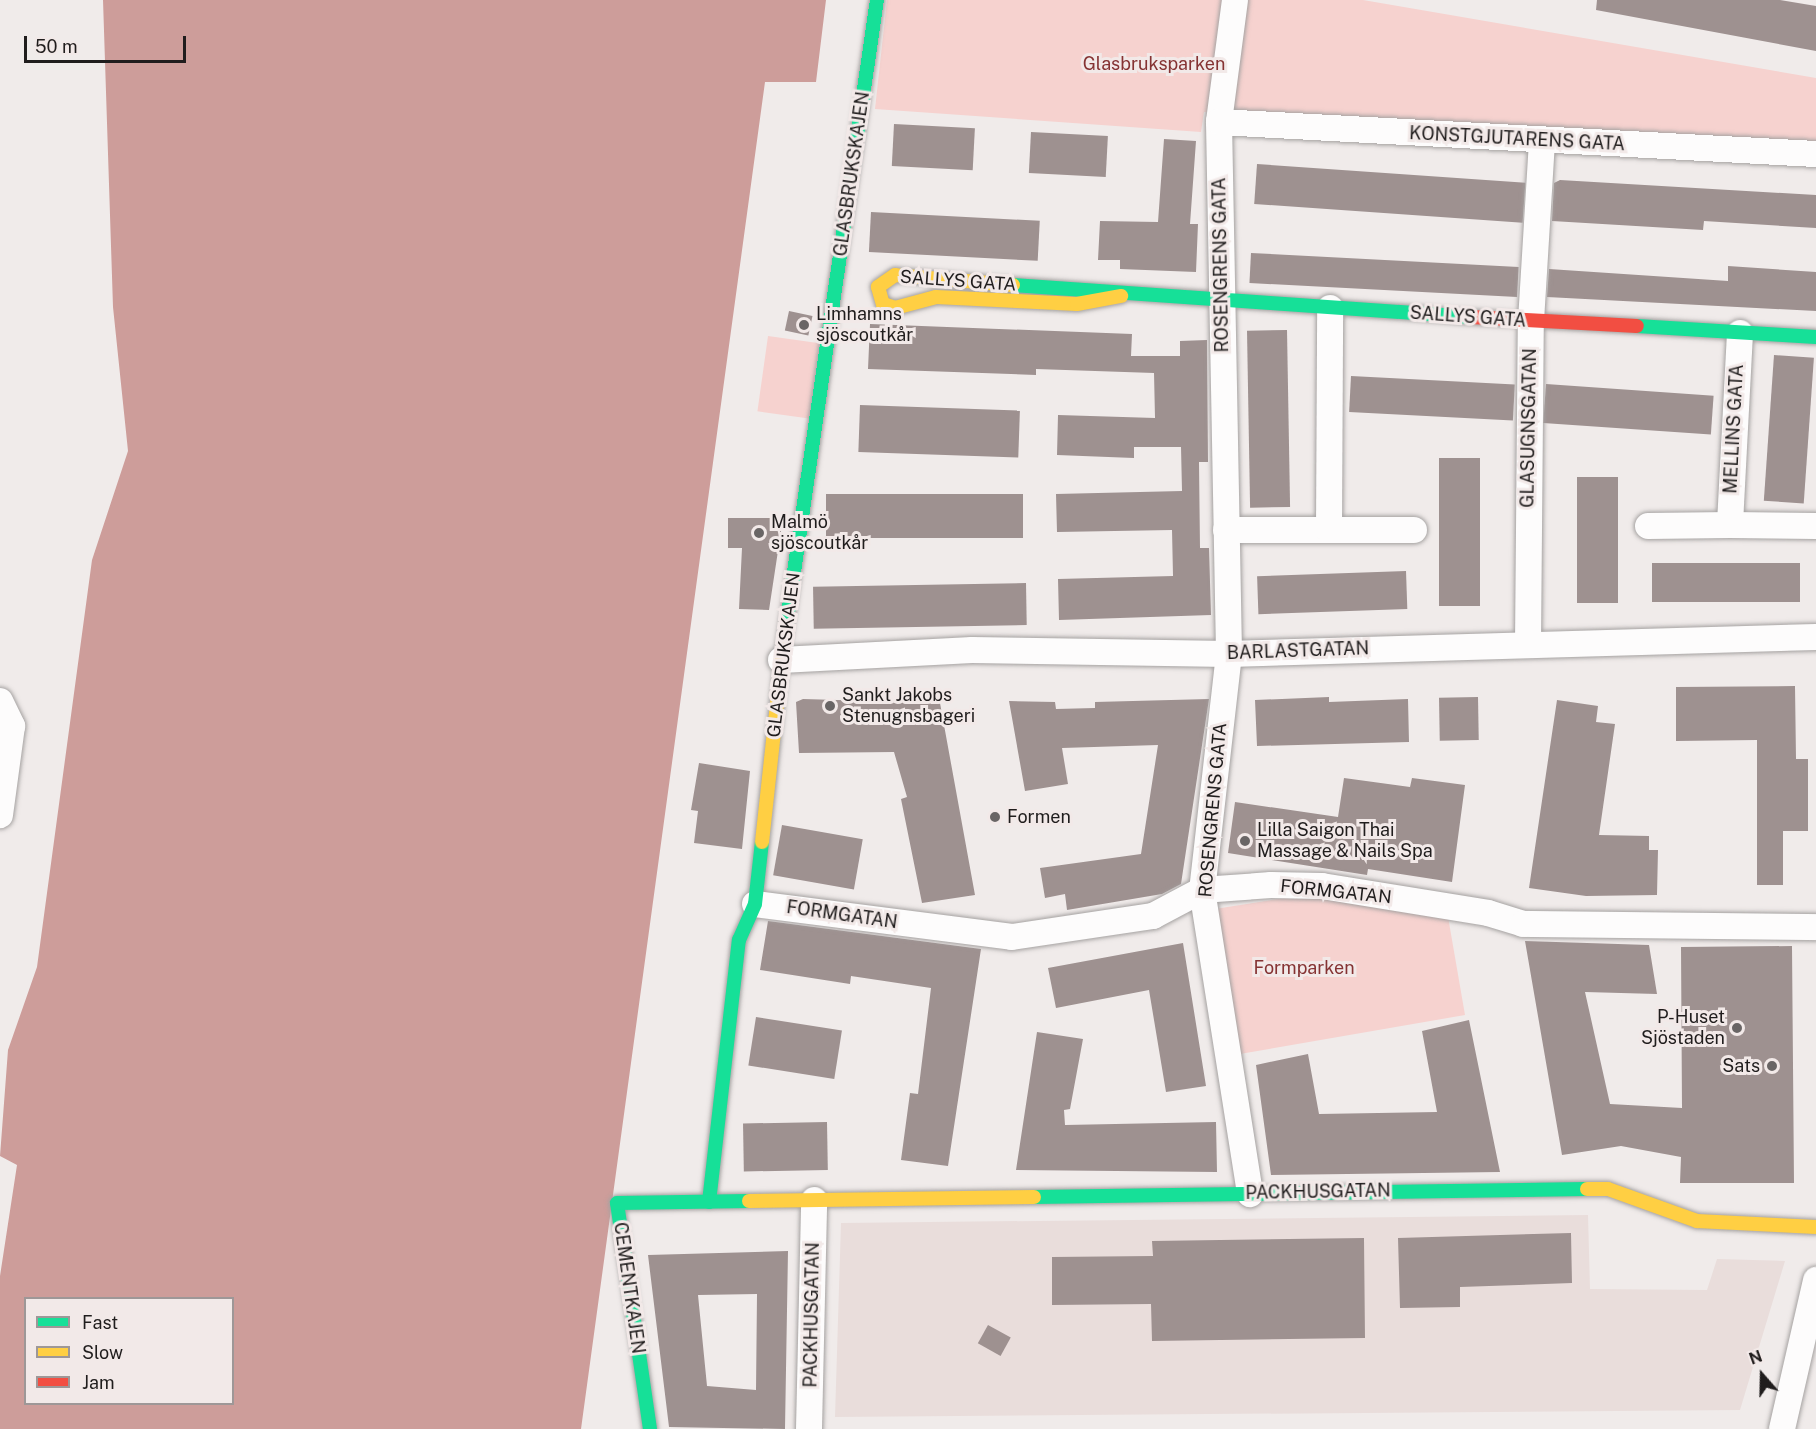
<!DOCTYPE html>
<meta charset="utf-8">
<style>
body{margin:0}
#map{position:relative;width:1816px;height:1429px;overflow:hidden;background:#f0ebea;font-family:"Public Sans",sans-serif}
div>[style]{position:absolute}
[style*='--x']{left:calc(var(--x)*1px);top:calc(var(--y)*1px);width:calc(var(--w)*1px);rotate:calc(var(--a)*1deg)}
.built>*{inset:0;background:#e9dddb}
.green>*{inset:0;background:#f6d2cf;transform-origin:0 0}
.water>*{inset:0;background:#cd9d9a}
.building>*{inset:0;background:#9e9190;transform-origin:0 0}
.roads{filter:drop-shadow(0 0 2px #a5a2a1) drop-shadow(0 0 2px #a5a2a1)}
.street>*{height:26px;margin:-13px;padding:0 13px;transform-origin:13px;border-radius:13px;background:#fdfcfc}
.fast>*{height:14px;margin:-7px;padding:0 7px;transform-origin:7px;border-radius:7px;background:#16e098}
.slow>*{height:14px;margin:-7px;padding:0 7px;transform-origin:7px;border-radius:7px;background:#ffcf43}
.jam>*{height:14px;margin:-7px;padding:0 7px;transform-origin:7px;border-radius:7px;background:#f24e42}
.dots>*{width:16px;height:16px;translate:-50% -50%;box-sizing:border-box;border:3px solid #f2e9e8;border-radius:50%}
span{translate:-50% -50%;white-space:nowrap;text-align:center;line-height:1.15;-webkit-text-stroke:6px #f2e9e8;paint-order:stroke}
.park-label{font-size:18px;color:#853333}
.street-label{font-size:18px;color:#201d1d}
.poi-label{font-size:18px;color:#201d1d}
.left{translate:0 -50%;text-align:left}
.right{translate:-100% -50%;text-align:right}
.legend{position:absolute;left:24px;top:1297px;width:210px;height:108px;box-sizing:border-box;background:#f2e9e8;border:2px solid #9e9797;margin:0;padding:8px 10px;list-style:none;font-size:18px;color:#201d1d}
.legend li{display:flex;align-items:center;gap:12px;height:30px}
.legend b{width:30px;border:2px solid #9e9797}
.north{position:absolute;left:1732px;top:1345px;width:60px;height:60px;-webkit-text-stroke:4px #f2e9e8;paint-order:stroke;rotate:340deg;font-size:16px;font-weight:700;line-height:24px;text-align:center;color:#201d1d}
.north::after{content:'';display:block;margin:auto;width:21px;height:27px;background:#201d1d;clip-path:polygon(50% 0,100% 100%,50% 72%,0 100%)}
.scale{position:absolute;left:24px;top:36px;width:162px;height:27px;box-sizing:border-box;border:3px solid #201d1d;border-top:0;padding-left:8px;font-size:18px;line-height:21px;white-space:nowrap;color:#201d1d;-webkit-text-stroke:4px #f2e9e8;paint-order:stroke}
</style>
<div id="map">
<div class="built">
<div style="clip-path:polygon(1588px 1215px,1590px 1289px,1707px 1290px,1717px 1259px,1785px 1261px,1740px 1410px,835px 1417px,841px 1223px)"></div>
</div>
<div class="green">
<div style="clip-path:polygon(887px 0,1363px 0,1816px 78px,1816px 145px,1204px 112px,1201px 132px,875px 109px)"></div>
<div style="left:768px;top:336px;width:52px;height:76px;rotate:8deg"></div>
<div style="clip-path:polygon(1315px 893px,1447px 911px,1465px 1015px,1240px 1054px,1215px 909px)"></div>
</div>
<div class="water">
<div style="clip-path:polygon(evenodd,103px 0,826px 0,816px 82px,765px 82px,581px 1429px,0 1429px,0 1276px,17px 1165px,0 1156px,8px 1050px,37px 967px,92px 560px,128px 451px,113px 307px,103px 0,26px 1298px,232px 1298px,232px 1404px,26px 1404px,26px 1298px)"></div>
</div>
<div class="building">
<div style="clip-path:polygon(1597px 0,1780px 0,1816px 6px,1816px 51px,1596px 10px)"></div>
<div style="left:894px;top:124px;width:81px;height:42px;rotate:3deg"></div>
<div style="left:1031px;top:132px;width:77px;height:41px;rotate:3deg"></div>
<div style="clip-path:polygon(1164px 139px,1196px 141px,1190px 224px,1198px 224px,1196px 272px,1120px 269px,1120px 260px,1098px 260px,1100px 221px,1158px 222px)"></div>
<div style="left:1257px;top:164px;width:269px;height:40px;rotate:4deg"></div>
<div style="clip-path:polygon(1560px 180px,1816px 195px,1816px 228px,1704px 221px,1703px 230px,1552px 221px,1554px 183px)"></div>
<div style="left:871px;top:212px;width:169px;height:40px;rotate:3deg"></div>
<div style="left:1251px;top:253px;width:268px;height:30px;rotate:3deg"></div>
<div style="clip-path:polygon(1728px 266px,1816px 272px,1816px 311px,1547px 297px,1549px 269px,1728px 281px)"></div>
<div style="left:789px;top:311px;width:24px;height:20px;rotate:12deg"></div>
<div style="clip-path:polygon(870px 324px,1132px 334px,1131px 356px,1180px 356px,1180px 341px,1207px 340px,1208px 462px,1199px 462px,1200px 548px,1209px 548px,1211px 615px,1059px 620px,1058px 579px,1173px 576px,1172px 530px,1057px 532px,1056px 494px,1182px 491px,1181px 447px,1134px 447px,1134px 458px,1057px 455px,1058px 415px,1155px 418px,1154px 373px,1036px 369px,1036px 375px,868px 369px)"></div>
<div style="left:1287px;top:330px;width:177px;height:40px;rotate:89deg"></div>
<div style="left:1774px;top:355px;width:40px;height:146px;rotate:4deg"></div>
<div style="left:1351px;top:376px;width:164px;height:36px;rotate:3deg"></div>
<div style="left:1546px;top:384px;width:168px;height:39px;rotate:4deg"></div>
<div style="left:860px;top:405px;width:160px;height:47px;rotate:2deg"></div>
<div style="left:1439px;top:458px;width:41px;height:148px"></div>
<div style="left:1577px;top:477px;width:41px;height:126px"></div>
<div style="left:826px;top:494px;width:197px;height:44px"></div>
<div style="clip-path:polygon(728px 518px,783px 518px,769px 610px,739px 609px,742px 548px,728px 548px)"></div>
<div style="left:1800px;top:563px;width:39px;height:148px;rotate:90deg"></div>
<div style="left:1406px;top:571px;width:38px;height:149px;rotate:88deg"></div>
<div style="left:1026px;top:583px;width:42px;height:213px;rotate:89deg"></div>
<div style="clip-path:polygon(1795px 686px,1796px 759px,1808px 759px,1808px 831px,1783px 831px,1783px 885px,1757px 885px,1757px 740px,1676px 741px,1676px 687px)"></div>
<div style="clip-path:polygon(1329px 697px,1329px 702px,1408px 699px,1409px 742px,1257px 746px,1255px 700px)"></div>
<div style="left:1478px;top:697px;width:43px;height:39px;rotate:89deg"></div>
<div style="clip-path:polygon(803px 699px,940px 703px,975px 895px,922px 903px,901px 799px,907px 797px,894px 752px,799px 753px,796px 702px)"></div>
<div style="clip-path:polygon(1209px 699px,1181px 884px,1162px 894px,1067px 910px,1065px 894px,1045px 898px,1040px 868px,1141px 854px,1158px 745px,1062px 748px,1068px 784px,1025px 791px,1009px 701px,1055px 702px,1056px 709px,1095px 708px,1095px 702px)"></div>
<div style="clip-path:polygon(1557px 700px,1598px 706px,1596px 722px,1615px 724px,1599px 835px,1649px 836px,1649px 850px,1658px 850px,1657px 895px,1586px 896px,1529px 888px)"></div>
<div style="clip-path:polygon(699px 763px,750px 771px,742px 849px,694px 843px,698px 811px,691px 810px)"></div>
<div style="clip-path:polygon(1344px 778px,1410px 787px,1412px 778px,1465px 785px,1452px 882px,1368px 869px,1367px 875px,1228px 853px,1235px 802px,1338px 817px)"></div>
<div style="left:782px;top:825px;width:82px;height:51px;rotate:10deg"></div>
<div style="clip-path:polygon(768px 921px,981px 949px,948px 1166px,901px 1160px,910px 1093px,918px 1094px,931px 988px,851px 976px,850px 984px,760px 970px)"></div>
<div style="clip-path:polygon(1525px 941px,1649px 945px,1657px 994px,1585px 992px,1610px 1104px,1682px 1108px,1681px 947px,1792px 946px,1794px 1183px,1680px 1183px,1681px 1157px,1621px 1146px,1562px 1155px)"></div>
<div style="clip-path:polygon(1183px 943px,1206px 1086px,1166px 1092px,1149px 990px,1056px 1008px,1048px 968px)"></div>
<div style="left:756px;top:1017px;width:87px;height:49px;rotate:9deg"></div>
<div style="clip-path:polygon(1469px 1020px,1500px 1172px,1271px 1175px,1256px 1065px,1308px 1054px,1319px 1114px,1437px 1112px,1422px 1031px)"></div>
<div style="clip-path:polygon(1037px 1032px,1083px 1039px,1070px 1109px,1064px 1110px,1065px 1125px,1216px 1122px,1217px 1172px,1016px 1170px)"></div>
<div style="left:827px;top:1122px;width:48px;height:84px;rotate:89deg"></div>
<div style="clip-path:polygon(1571px 1233px,1572px 1283px,1460px 1287px,1460px 1307px,1400px 1308px,1398px 1238px)"></div>
<div style="clip-path:polygon(1364px 1238px,1365px 1338px,1152px 1341px,1151px 1304px,1052px 1305px,1052px 1257px,1153px 1256px,1152px 1241px)"></div>
<div style="clip-path:polygon(evenodd,788px 1251px,785px 1429px,669px 1427px,648px 1255px,788px 1251px,757px 1294px,756px 1390px,707px 1386px,698px 1295px,757px 1294px)"></div>
<div style="left:988px;top:1325px;width:26px;height:21px;rotate:29deg"></div>
</div>
<div class="roads">
<div class="street">
<div style="--x:1235;--y:0;--w:123;--a:97.5"></div>
<div style="--x:1219;--y:122;--w:532;--a:88.92"></div>
<div style="--x:1229;--y:654;--w:238;--a:96.5"></div>
<div style="--x:1202;--y:890;--w:308;--a:81"></div>
<div style="--x:1219;--y:122;--w:598;--a:3.07"></div>
<div style="--x:1740;--y:333;--w:192;--a:93"></div>
<div style="--x:1730;--y:525;--w:86;--a:0.7"></div>
<div style="--x:1648;--y:526;--w:82;--a:-0.7"></div>
<div style="--x:1226;--y:530;--w:103;--a:0"></div>
<div style="--x:1329;--y:530;--w:222;--a:-89.7"></div>
<div style="--x:1329;--y:530;--w:85;--a:0"></div>
<div style="--x:1528;--y:644;--w:323;--a:-89.5"></div>
<div style="--x:1531;--y:321;--w:180;--a:-86.5"></div>
<div style="--x:781;--y:660;--w:191;--a:-3"></div>
<div style="--x:972;--y:650;--w:257;--a:0.9"></div>
<div style="--x:1229;--y:654;--w:587;--a:-1.66"></div>
<div style="--x:0;--y:701;--w:28;--a:64"></div>
<div style="--x:12;--y:726;--w:90;--a:97.7"></div>
<div style="--x:755;--y:904;--w:259;--a:7.3"></div>
<div style="--x:1012;--y:937;--w:143;--a:-8.5"></div>
<div style="--x:1153;--y:916;--w:55;--a:-28"></div>
<div style="--x:1202;--y:890;--w:69;--a:-4.1"></div>
<div style="--x:1271;--y:885;--w:51;--a:1.1"></div>
<div style="--x:1322;--y:886;--w:168;--a:9.2"></div>
<div style="--x:1488;--y:913;--w:37;--a:17"></div>
<div style="--x:1523;--y:924;--w:293;--a:0.6"></div>
<div style="--x:809;--y:1429;--w:229;--a:-88.7"></div>
<div style="--x:1782;--y:1429;--w:153;--a:-77.1"></div>
</div>
<div class="fast">
<div style="--x:1013;--y:285;--w:459;--a:4"></div>
<div style="--x:1637;--y:326;--w:179;--a:3.5"></div>
<div style="--x:783;--y:648;--w:655;--a:-81.75"></div>
<div style="--x:1034;--y:1197;--w:553;--a:-0.83"></div>
<div style="--x:709;--y:1202;--w:264;--a:-83.5"></div>
<div style="--x:739;--y:940;--w:39;--a:-66"></div>
<div style="--x:755;--y:904;--w:62;--a:-83.6"></div>
<div style="--x:650;--y:1429;--w:228;--a:-98.3"></div>
<div style="--x:617;--y:1203;--w:132;--a:-0.9"></div>
</div>
<div class="slow">
<div style="--x:1013;--y:285;--w:118;--a:-175.2"></div>
<div style="--x:895;--y:275;--w:21;--a:145"></div>
<div style="--x:878;--y:287;--w:18;--a:74"></div>
<div style="--x:883;--y:304;--w:13;--a:18"></div>
<div style="--x:895;--y:308;--w:42;--a:-15"></div>
<div style="--x:936;--y:297;--w:141;--a:2.8"></div>
<div style="--x:1077;--y:304;--w:45;--a:-10.3"></div>
<div style="--x:762;--y:842;--w:195;--a:-83.8"></div>
<div style="--x:1587;--y:1189;--w:21;--a:0"></div>
<div style="--x:1608;--y:1189;--w:95;--a:19.8"></div>
<div style="--x:1697;--y:1221;--w:119;--a:2.9"></div>
<div style="--x:749;--y:1201;--w:285;--a:-0.8"></div>
</div>
<div class="jam">
<div style="--x:1471;--y:317;--w:166;--a:3.1"></div>
</div>
</div>
<div class="dots">
<div style="left:804px;top:325px;background:#696565"></div>
<div style="left:759px;top:533px;background:#696565"></div>
<div style="left:830px;top:706px;background:#696565"></div>
<div style="left:995px;top:817px;background:#696565"></div>
<div style="left:1245px;top:841px;background:#696565"></div>
<div style="left:1737px;top:1028px;background:#696565"></div>
<div style="left:1772px;top:1066px;background:#696565"></div>
</div>
<div class="park-label">
<span style="left:1154px;top:64px">Glasbruksparken</span>
<span style="left:1304px;top:968px">Formparken</span>
</div>
<div class="street-label">
<span style="left:1517px;top:139px;rotate:3deg">KONSTGJUTARENS GATA</span>
<span style="left:852px;top:174px;rotate:-82deg">GLASBRUKSKAJEN</span>
<span style="left:1221px;top:265px;rotate:-91deg">ROSENGRENS GATA</span>
<span style="left:958px;top:281px;rotate:4deg">SALLYS GATA</span>
<span style="left:1468px;top:317px;rotate:4deg">SALLYS GATA</span>
<span style="left:1529px;top:428px;rotate:-89deg">GLASUGNSGATAN</span>
<span style="left:1734px;top:429px;rotate:-87deg">MELLINS GATA</span>
<span style="left:1298px;top:651px;rotate:-2deg">BARLASTGATAN</span>
<span style="left:784px;top:655px;rotate:-83deg">GLASBRUKSKAJEN</span>
<span style="left:1213px;top:810px;rotate:-85deg">ROSENGRENS GATA</span>
<span style="left:1336px;top:892px;rotate:6deg">FORMGATAN</span>
<span style="left:842px;top:915px;rotate:8deg">FORMGATAN</span>
<span style="left:1318px;top:1192px;rotate:-1deg">PACKHUSGATAN</span>
<span style="left:629px;top:1288px;rotate:82deg">CEMENTKAJEN</span>
<span style="left:812px;top:1315px;rotate:-89deg">PACKHUSGATAN</span>
</div>
<div class="poi-label">
<span class="left" style="left:816px;top:325px">Limhamns<br>sjöscoutkår</span>
<span class="left" style="left:771px;top:533px">Malmö<br>sjöscoutkår</span>
<span class="left" style="left:842px;top:706px">Sankt Jakobs<br>Stenugnsbageri</span>
<span class="left" style="left:1007px;top:817px">Formen</span>
<span class="left" style="left:1257px;top:841px">Lilla Saigon Thai<br>Massage &amp; Nails Spa</span>
<span class="right" style="left:1725px;top:1028px">P-Huset<br>Sjöstaden</span>
<span class="right" style="left:1760px;top:1066px">Sats</span>
</div>
<ul class="legend">
<li><b style="height:8px;background:#16e098"></b>Fast</li>
<li><b style="height:8px;background:#ffcf43"></b>Slow</li>
<li><b style="height:8px;background:#f24e42"></b>Jam</li>
</ul>
<div class="north">N</div>
<div class="scale">50 m</div>
</div>
